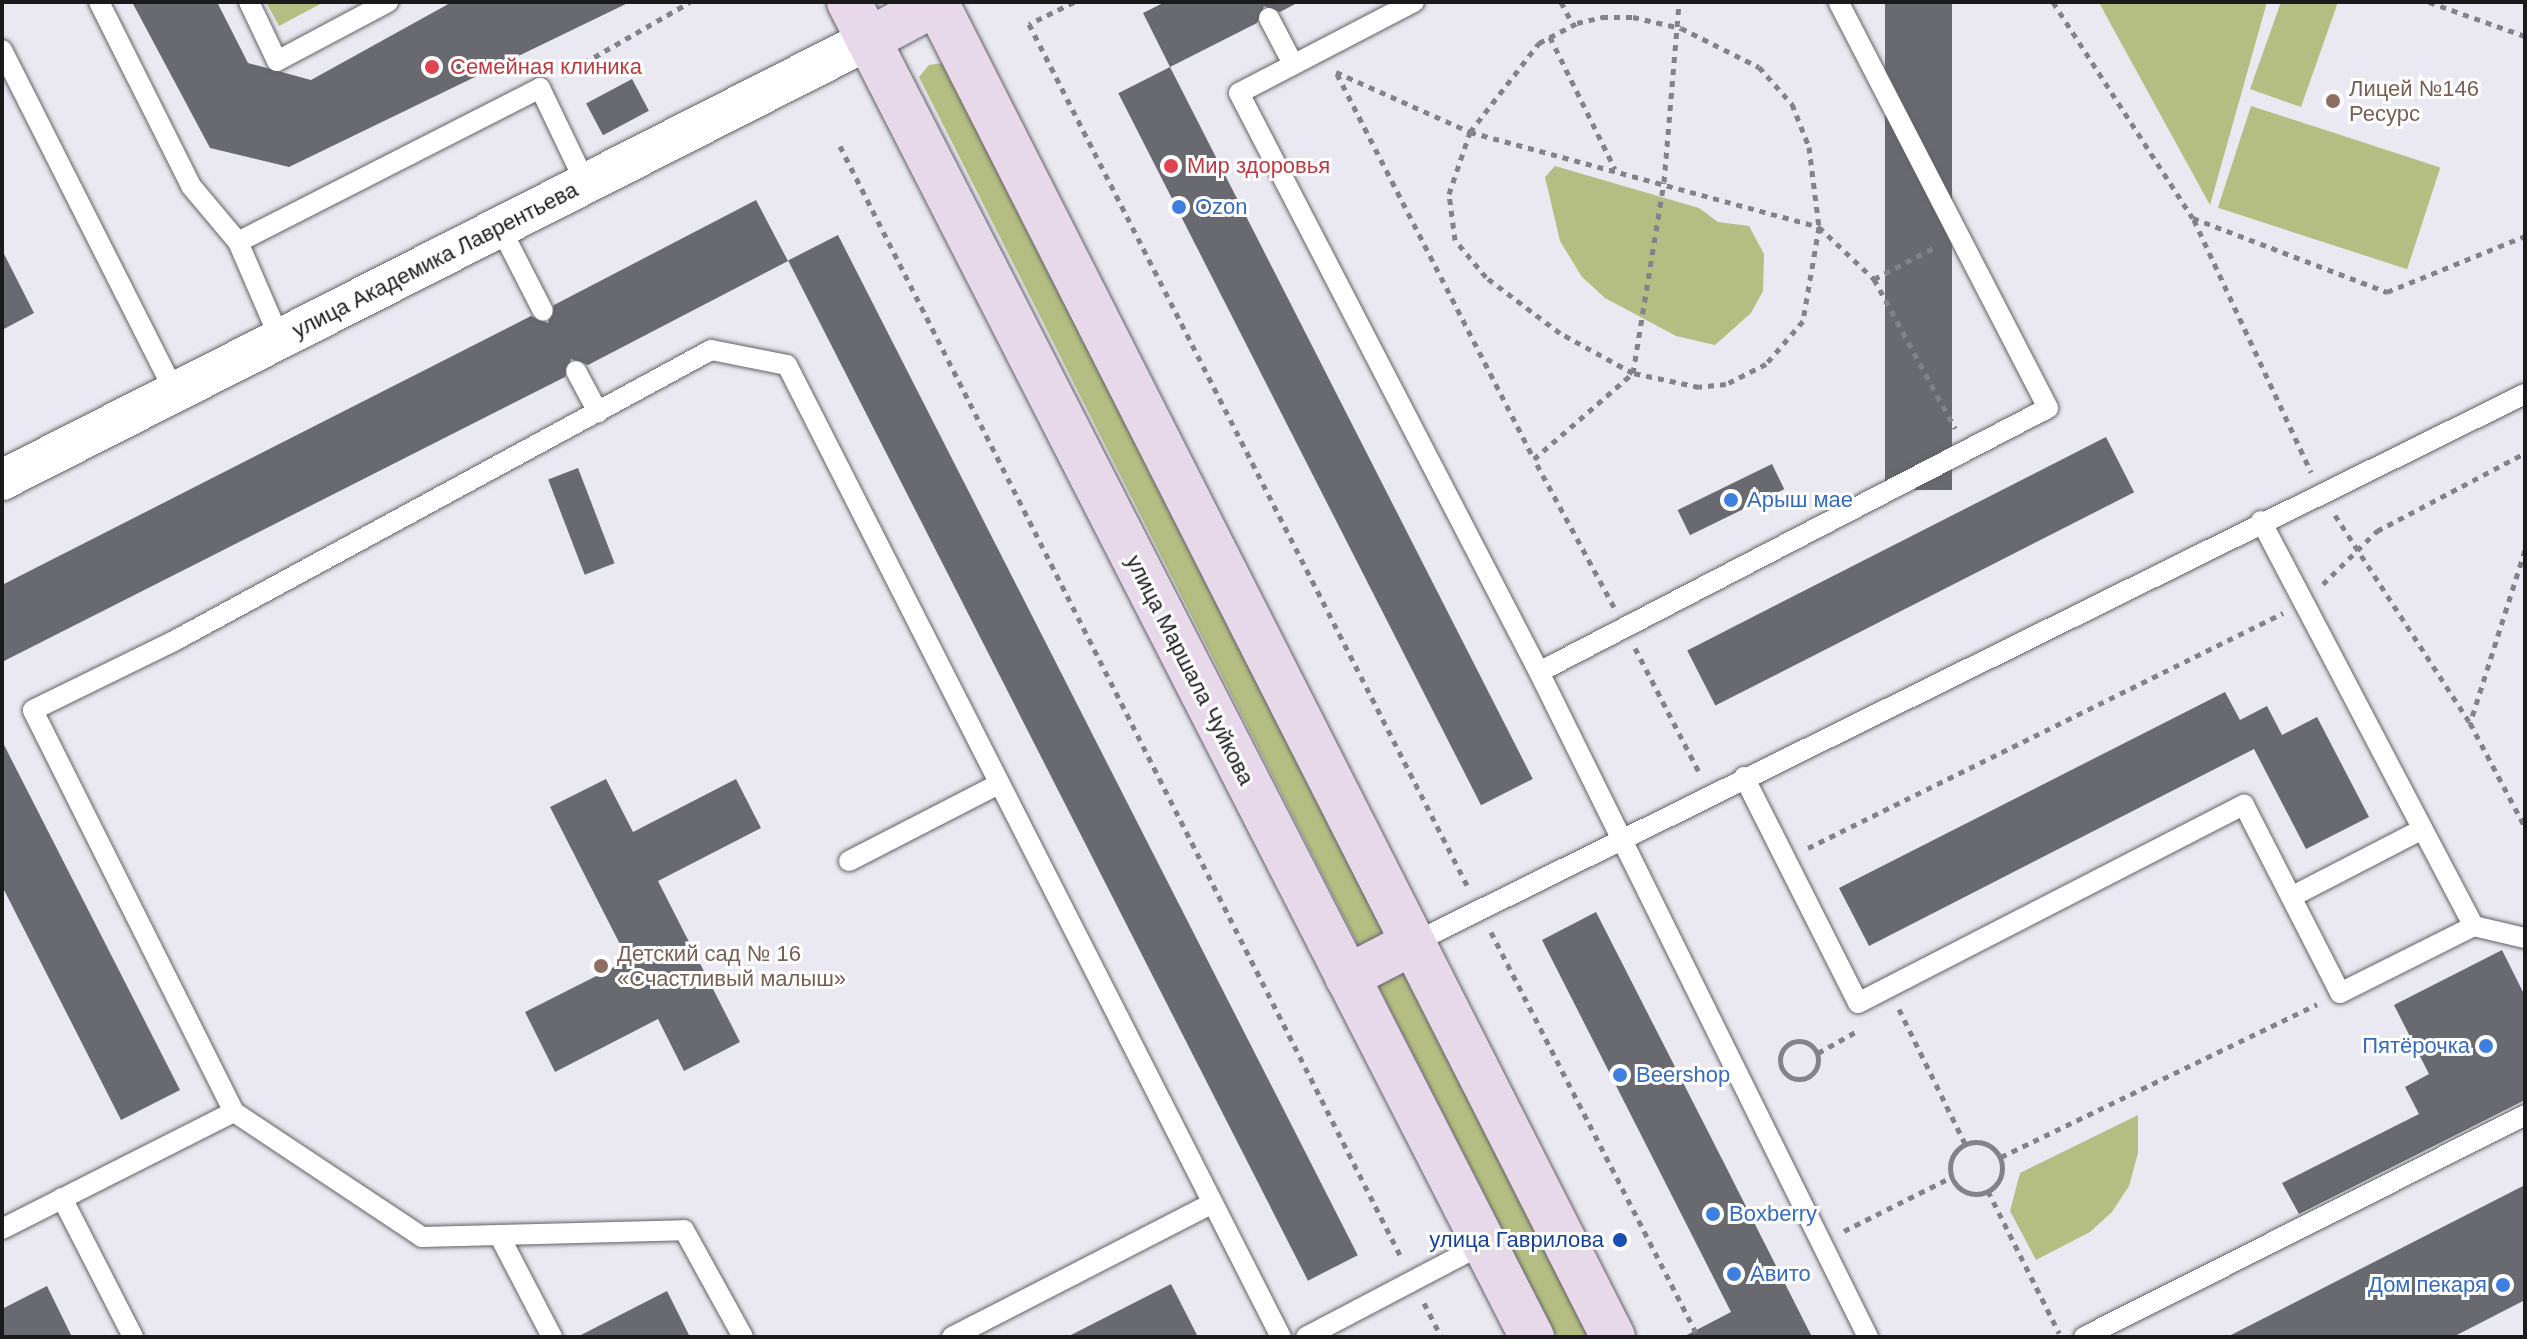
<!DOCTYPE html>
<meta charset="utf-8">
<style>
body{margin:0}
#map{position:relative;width:2527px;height:1339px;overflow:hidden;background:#eae9f1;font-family:Arial,sans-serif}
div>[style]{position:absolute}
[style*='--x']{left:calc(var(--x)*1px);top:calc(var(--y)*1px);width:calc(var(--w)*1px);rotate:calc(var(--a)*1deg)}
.green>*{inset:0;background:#b5be82;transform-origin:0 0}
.building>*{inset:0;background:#696970;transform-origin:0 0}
.path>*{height:5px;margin-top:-2.5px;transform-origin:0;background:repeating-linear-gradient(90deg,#838288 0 6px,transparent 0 12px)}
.path>.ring{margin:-2.5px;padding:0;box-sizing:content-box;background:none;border:5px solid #838288;border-radius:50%}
.roads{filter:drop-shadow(0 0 2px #616167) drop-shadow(0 0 2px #616167)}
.lane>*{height:20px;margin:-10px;padding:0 10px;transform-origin:10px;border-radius:10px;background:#fff}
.street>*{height:40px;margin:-20px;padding:0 20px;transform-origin:20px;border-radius:20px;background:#fff}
.secondary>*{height:44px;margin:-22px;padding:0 22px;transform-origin:22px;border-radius:22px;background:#e7d9e9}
.dots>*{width:22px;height:22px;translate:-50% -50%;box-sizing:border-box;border:4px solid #fff;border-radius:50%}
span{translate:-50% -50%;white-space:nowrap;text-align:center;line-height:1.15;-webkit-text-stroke:6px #fff;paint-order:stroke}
.health-label{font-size:22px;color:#be3a42}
.left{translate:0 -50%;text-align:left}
.education-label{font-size:22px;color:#785e54}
.shop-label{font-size:22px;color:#366cbe}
.right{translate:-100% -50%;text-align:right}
.street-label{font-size:22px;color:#1a1a1d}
.transit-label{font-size:22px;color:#164399}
.frame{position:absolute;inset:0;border:4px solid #1a1a1d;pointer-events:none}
</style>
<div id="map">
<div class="green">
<div style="clip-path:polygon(266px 2px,324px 2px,279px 26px)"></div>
<div style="clip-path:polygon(2099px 2px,2267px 2px,2210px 205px,2109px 21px)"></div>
<div style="clip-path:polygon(2281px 2px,2338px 2px,2301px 107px,2250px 89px)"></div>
<div style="clip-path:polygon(942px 63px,1383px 931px,1366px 947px,1358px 945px,919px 77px,929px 65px)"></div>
<div style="left:2251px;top:106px;width:199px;height:107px;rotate:18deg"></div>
<div style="clip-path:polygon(1555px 166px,1699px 208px,1718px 222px,1749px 226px,1764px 254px,1763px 291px,1751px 313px,1715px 345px,1676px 336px,1605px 298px,1582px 277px,1560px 241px,1545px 177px)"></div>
<div style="left:1401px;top:967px;width:416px;height:29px;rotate:63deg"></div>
<div style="clip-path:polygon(2138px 1115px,2138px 1153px,2129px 1186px,2112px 1212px,2090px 1232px,2036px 1260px,2010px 1211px,2020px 1173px)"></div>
</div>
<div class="building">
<div style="clip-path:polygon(132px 2px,217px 2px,248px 63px,311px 80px,452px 2px,630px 2px,289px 167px,210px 148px)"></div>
<div style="clip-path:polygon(1165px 2px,1299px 2px,1280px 12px,1264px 6px,1257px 23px,1170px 67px,1143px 13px)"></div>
<div style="left:1885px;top:2px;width:67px;height:488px"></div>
<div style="left:1170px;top:67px;width:799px;height:58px;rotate:63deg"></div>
<div style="left:632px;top:79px;width:36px;height:52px;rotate:62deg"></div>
<div style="clip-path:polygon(756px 200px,788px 261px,588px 365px,571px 359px,565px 377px,2px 662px,2px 585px,531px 316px,548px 323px,554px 305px)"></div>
<div style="left:838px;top:235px;width:1145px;height:56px;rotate:63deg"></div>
<div style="clip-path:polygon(2px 250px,34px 313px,2px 330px)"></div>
<div style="left:2106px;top:437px;width:62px;height:470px;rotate:63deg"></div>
<div style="left:1772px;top:464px;width:28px;height:105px;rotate:64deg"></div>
<div style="left:578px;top:468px;width:102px;height:32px;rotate:69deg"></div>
<div style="clip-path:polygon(2225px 692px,2240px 720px,2267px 706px,2282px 735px,2317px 717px,2369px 817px,2306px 849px,2254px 749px,1869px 946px,1839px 888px)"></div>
<div style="clip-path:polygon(2px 741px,180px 1090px,121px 1120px,2px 886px)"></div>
<div style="clip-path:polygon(606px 779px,633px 832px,736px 779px,761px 828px,658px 881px,740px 1042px,684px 1071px,658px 1019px,555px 1072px,525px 1012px,628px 960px,550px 807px)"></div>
<div style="clip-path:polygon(1596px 912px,1722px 1159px,1812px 1337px,1683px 1337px,1731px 1312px,1542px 940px)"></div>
<div style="clip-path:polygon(2502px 950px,2525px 996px,2525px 1100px,2299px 1214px,2282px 1183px,2419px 1114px,2405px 1087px,2429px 1074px,2394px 1005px)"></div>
<div style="clip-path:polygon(2525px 1185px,2525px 1300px,2453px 1337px,2227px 1337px)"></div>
<div style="clip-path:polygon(1171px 1284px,1198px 1337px,1067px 1337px)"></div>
<div style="clip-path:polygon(47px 1286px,72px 1337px,2px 1337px,2px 1309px)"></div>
<div style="clip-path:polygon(667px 1291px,690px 1337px,577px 1337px)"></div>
</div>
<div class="path">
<div style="--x:1074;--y:2;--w:50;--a:153.9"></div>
<div style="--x:1029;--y:24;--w:968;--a:63.04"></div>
<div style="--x:1561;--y:2;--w:26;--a:62"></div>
<div style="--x:2053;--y:2;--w:257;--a:57.1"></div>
<div style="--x:2193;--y:218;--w:208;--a:20.9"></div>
<div style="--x:2387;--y:292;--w:149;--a:-22.1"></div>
<div style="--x:2429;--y:2;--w:102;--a:19.5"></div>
<div style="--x:1602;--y:17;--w:31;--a:0"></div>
<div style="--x:1633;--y:17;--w:49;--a:12.9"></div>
<div style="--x:1681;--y:28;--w:87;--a:26.6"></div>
<div style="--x:1759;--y:67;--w:50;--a:48.3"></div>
<div style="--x:1792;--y:104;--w:46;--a:68.4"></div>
<div style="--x:1809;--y:147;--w:81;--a:82.9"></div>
<div style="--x:1819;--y:227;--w:95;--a:99.7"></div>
<div style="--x:1803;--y:321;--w:57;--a:130.7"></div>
<div style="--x:1766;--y:364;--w:45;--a:153.4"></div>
<div style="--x:1726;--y:384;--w:27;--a:174"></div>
<div style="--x:1699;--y:387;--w:67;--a:-168"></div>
<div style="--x:1633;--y:373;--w:83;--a:-151.3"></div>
<div style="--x:1560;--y:333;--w:93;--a:-142.9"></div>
<div style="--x:1486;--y:277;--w:48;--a:-130"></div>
<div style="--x:1455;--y:240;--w:46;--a:-97.4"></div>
<div style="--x:1449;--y:194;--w:65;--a:-71.3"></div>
<div style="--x:1470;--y:132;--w:113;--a:-52.2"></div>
<div style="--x:1539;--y:43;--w:43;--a:-27.8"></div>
<div style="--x:1577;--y:23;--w:26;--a:-13"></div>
<div style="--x:1550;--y:37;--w:147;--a:63.8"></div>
<div style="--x:1336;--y:72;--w:147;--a:24.1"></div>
<div style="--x:1470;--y:132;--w:362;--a:15.2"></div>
<div style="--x:1819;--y:227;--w:76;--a:43.4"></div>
<div style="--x:1874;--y:279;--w:170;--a:61.5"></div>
<div style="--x:1337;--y:74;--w:432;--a:62.9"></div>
<div style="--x:563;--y:75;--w:146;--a:-29.9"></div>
<div style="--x:840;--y:146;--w:1247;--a:63.21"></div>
<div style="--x:2194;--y:220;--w:278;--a:65.1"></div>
<div style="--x:1874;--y:279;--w:71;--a:-27.6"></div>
<div style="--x:2335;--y:515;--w:248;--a:57"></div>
<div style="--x:2525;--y:550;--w:182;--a:107.6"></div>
<div style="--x:2470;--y:723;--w:118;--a:62.1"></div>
<div style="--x:2323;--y:584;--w:76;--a:-44.5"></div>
<div style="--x:2377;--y:531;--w:167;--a:-27.8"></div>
<div style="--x:1614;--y:607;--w:168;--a:-118.4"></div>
<div style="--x:1534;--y:459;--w:131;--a:-41"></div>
<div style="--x:1633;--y:373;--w:193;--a:-80.8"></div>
<div style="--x:1664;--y:182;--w:181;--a:-85.2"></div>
<div style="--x:1635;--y:648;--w:142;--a:62.7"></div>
<div style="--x:1808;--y:848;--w:530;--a:-26.32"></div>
<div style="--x:1491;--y:932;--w:455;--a:62.9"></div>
<div style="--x:1899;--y:1009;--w:150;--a:63.9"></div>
<div class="ring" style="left:1780px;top:1041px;width:33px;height:33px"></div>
<div style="--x:1818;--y:1053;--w:47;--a:-29.3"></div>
<div class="ring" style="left:1950px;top:1142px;width:47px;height:47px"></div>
<div style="--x:2001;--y:1157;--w:351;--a:-25.8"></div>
<div style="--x:1988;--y:1191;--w:159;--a:63.4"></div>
<div style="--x:1844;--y:1231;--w:121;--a:-26.6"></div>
<div style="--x:1424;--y:1303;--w:38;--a:63"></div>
</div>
<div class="roads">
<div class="lane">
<div style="--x:99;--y:2;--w:206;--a:63.4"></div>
<div style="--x:191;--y:186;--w:73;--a:50"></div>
<div style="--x:249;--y:2;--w:65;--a:64.6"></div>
<div style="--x:277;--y:61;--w:126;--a:-28"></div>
<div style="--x:1414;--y:2;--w:197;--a:152.5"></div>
<div style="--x:1239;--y:93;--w:652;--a:62.61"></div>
<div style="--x:1539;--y:672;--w:742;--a:63.68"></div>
<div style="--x:1269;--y:18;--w:52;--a:62.4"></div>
<div style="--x:2;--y:50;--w:383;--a:63.2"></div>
<div style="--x:500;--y:227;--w:94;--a:62.9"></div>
<div style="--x:280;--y:339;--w:106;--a:-113.4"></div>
<div style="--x:238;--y:242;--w:339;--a:-27"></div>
<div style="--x:540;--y:88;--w:106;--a:64.4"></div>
<div style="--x:576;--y:371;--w:47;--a:61.8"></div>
<div style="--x:2261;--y:521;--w:458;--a:62.3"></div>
<div style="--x:2474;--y:926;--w:52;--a:13.2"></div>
<div style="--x:1539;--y:672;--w:573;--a:-27.41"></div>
<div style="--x:2048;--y:408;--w:457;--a:-117.3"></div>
<div style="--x:1744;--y:777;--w:253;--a:63.2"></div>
<div style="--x:1858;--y:1003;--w:434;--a:-27.2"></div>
<div style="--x:2244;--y:805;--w:211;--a:62.9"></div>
<div style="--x:2340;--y:993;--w:150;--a:-26.6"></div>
<div style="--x:849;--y:861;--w:169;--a:-27.2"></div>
<div style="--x:2291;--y:897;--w:148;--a:-27.3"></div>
<div style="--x:1413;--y:943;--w:1240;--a:-26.28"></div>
<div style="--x:234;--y:1112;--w:449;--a:-116.6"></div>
<div style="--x:33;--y:710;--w:157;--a:-26.1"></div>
<div style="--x:174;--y:641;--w:611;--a:-28.45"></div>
<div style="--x:711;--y:350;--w:77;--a:11.2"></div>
<div style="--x:787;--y:365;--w:1090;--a:63.06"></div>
<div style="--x:62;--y:1198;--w:156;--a:62.9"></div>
<div style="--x:2;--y:1229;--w:260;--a:-26.8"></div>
<div style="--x:234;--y:1112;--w:226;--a:33.6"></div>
<div style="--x:422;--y:1237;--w:262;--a:-1.5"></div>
<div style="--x:684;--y:1230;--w:122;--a:61.1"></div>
<div style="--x:499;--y:1235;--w:115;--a:62.5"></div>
<div style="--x:952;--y:1337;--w:291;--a:-27.2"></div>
<div style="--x:1306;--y:1337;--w:202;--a:-27.7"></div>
<div style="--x:2084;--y:1337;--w:494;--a:-26.7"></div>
</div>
<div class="street">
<div style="--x:2;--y:480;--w:971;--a:-26.93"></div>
</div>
<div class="secondary">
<div style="--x:849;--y:2;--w:1500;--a:62.91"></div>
<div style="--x:936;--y:2;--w:1497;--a:63.11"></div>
<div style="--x:868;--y:40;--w:78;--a:-28.2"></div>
<div style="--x:1347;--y:977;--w:74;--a:-27.3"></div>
</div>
</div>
<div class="dots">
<div style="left:432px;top:67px;background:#e0444e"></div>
<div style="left:2333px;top:101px;background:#8d6e63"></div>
<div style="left:1171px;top:166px;background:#e0444e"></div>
<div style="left:1179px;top:207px;background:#3f7fe0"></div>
<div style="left:1731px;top:500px;background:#3f7fe0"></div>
<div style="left:601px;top:966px;background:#8d6e63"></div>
<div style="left:2486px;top:1046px;background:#3f7fe0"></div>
<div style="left:1620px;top:1075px;background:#3f7fe0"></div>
<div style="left:1713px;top:1214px;background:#3f7fe0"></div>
<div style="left:1620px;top:1240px;background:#1a4fb4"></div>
<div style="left:1734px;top:1274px;background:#3f7fe0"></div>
<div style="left:2503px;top:1285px;background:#3f7fe0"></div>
</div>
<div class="health-label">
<span class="left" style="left:450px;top:67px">Семейная клиника</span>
<span class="left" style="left:1187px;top:166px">Мир здоровья</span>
</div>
<div class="education-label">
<span class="left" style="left:2349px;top:101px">Лицей №146<br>Ресурс</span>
<span class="left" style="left:617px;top:966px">Детский сад № 16<br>«Счастливый малыш»</span>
</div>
<div class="shop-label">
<span class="left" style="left:1195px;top:207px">Ozon</span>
<span class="left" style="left:1747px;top:500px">Арыш мае</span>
<span class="right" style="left:2470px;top:1046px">Пятёрочка</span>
<span class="left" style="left:1636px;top:1075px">Beershop</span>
<span class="left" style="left:1729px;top:1214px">Boxberry</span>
<span class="left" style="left:1750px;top:1274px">Авито</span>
<span class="right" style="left:2487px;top:1285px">Дом пекаря</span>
</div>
<div class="street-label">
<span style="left:435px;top:260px;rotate:-27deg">улица Академика Лаврентьева</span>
<span style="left:1190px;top:670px;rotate:63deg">улица Маршала Чуйкова</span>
</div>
<div class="transit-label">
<span class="right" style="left:1604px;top:1240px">улица Гаврилова</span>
</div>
<div class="frame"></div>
</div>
